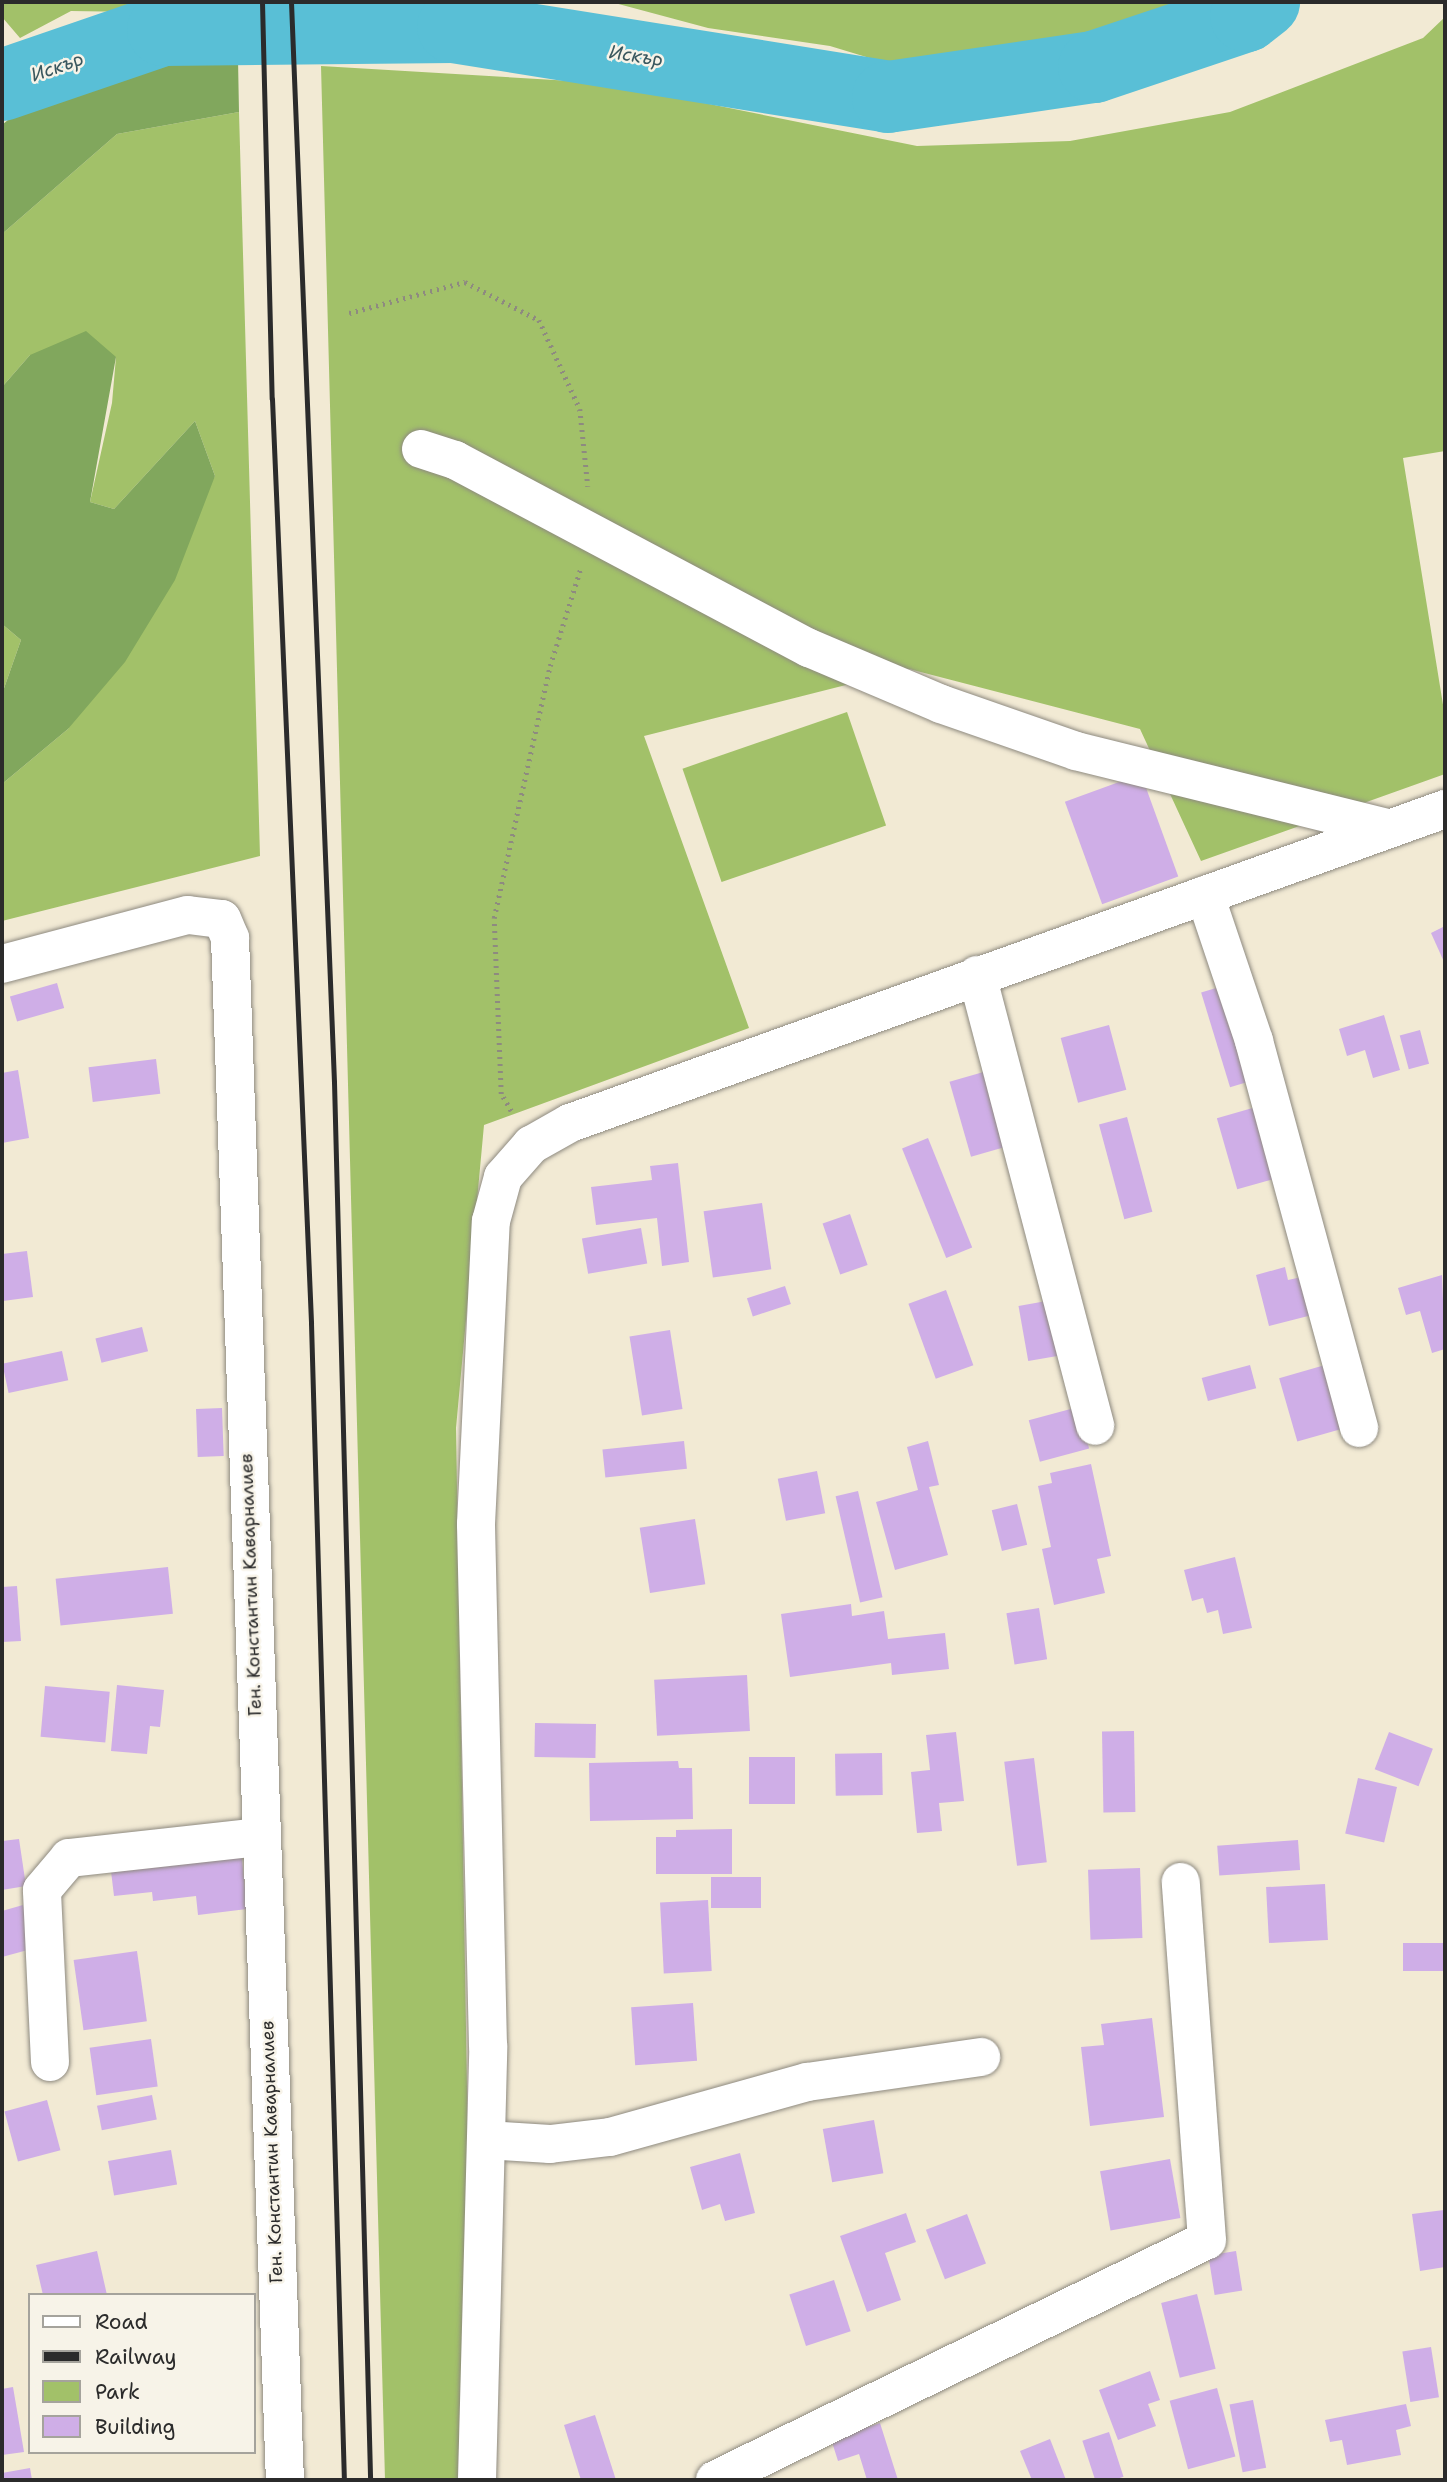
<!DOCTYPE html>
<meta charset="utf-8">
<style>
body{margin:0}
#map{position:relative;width:1447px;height:2482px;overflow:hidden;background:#f2ead4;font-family:"Shantell Sans",sans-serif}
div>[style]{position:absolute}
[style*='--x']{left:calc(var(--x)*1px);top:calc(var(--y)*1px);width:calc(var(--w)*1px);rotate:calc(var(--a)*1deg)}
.green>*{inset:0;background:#a2c169;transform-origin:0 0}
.forest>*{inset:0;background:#81a75d}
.river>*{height:72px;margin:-36px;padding:0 36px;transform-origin:36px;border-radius:36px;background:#59bfd6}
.building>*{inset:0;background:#cfaee7;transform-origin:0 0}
.path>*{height:4.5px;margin-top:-2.25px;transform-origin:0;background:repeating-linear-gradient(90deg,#8e8a80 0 2px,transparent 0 7px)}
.roads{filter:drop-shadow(0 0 2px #8e8a80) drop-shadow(0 0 2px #8e8a80)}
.minor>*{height:38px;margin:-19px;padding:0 19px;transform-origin:19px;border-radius:19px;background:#fff}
.rail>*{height:5px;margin:-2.5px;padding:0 2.5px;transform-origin:2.5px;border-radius:2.5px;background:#2b2b2b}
span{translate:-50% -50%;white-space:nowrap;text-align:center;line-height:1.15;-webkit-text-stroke:5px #f7f3e8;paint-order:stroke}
.street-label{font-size:18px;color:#2b2b2b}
.water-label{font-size:19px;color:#39575e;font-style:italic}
.frame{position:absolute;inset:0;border:4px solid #2b2b2b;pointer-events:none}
.legend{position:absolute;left:28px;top:2293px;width:228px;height:161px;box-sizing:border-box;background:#f7f3e8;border:2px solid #a5a39c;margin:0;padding:9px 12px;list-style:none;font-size:21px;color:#2b2b2b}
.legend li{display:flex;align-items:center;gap:14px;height:35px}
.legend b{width:35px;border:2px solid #a5a39c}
</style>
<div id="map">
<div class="green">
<div style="clip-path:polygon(2px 2px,237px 2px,237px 3px,201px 13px,71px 11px,20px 38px,2px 17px)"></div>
<div style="clip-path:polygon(611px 2px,1186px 2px,1129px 34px,896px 66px,830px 46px,708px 28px)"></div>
<div style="clip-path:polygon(1445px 17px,1445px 451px,1403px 458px,1445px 717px,1445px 774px,1201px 861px,1140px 729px,909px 669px,644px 736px,749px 1028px,484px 1125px,456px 1428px,468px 2147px,458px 2480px,385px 2480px,321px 66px,605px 83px,917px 146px,1070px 141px,1230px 112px,1423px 38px)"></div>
<div style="clip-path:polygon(239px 112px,260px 856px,2px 921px,2px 784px,68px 729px,215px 476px,195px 421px,114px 509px,90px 502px,112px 403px,116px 357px,30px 355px,2px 387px,2px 234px,117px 134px)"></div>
<div style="clip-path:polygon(2px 624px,21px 640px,2px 694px)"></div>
<div style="left:847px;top:712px;width:120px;height:174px;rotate:71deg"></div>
</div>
<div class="forest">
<div style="clip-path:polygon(238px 59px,239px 112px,117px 134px,2px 234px,2px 125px,28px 103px,101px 71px)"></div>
<div style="clip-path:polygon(86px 331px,116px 357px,90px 502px,114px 509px,195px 421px,215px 476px,175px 580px,125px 662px,68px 729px,2px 784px,2px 694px,21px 640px,2px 624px,2px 387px,30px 355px)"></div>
</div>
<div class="river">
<div style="--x:2;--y:85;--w:170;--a:-18.9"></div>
<div style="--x:163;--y:30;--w:290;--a:-0.6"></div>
<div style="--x:453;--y:27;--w:441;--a:9.1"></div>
<div style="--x:888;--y:97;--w:208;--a:-8.3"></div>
<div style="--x:1094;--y:67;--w:160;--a:-18.5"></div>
<div style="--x:1246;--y:16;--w:23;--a:-38"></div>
</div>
<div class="building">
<div style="left:1141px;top:774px;width:109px;height:81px;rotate:70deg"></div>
<div style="clip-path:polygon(1445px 926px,1445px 964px,1431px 933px)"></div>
<div style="left:57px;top:983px;width:26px;height:49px;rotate:74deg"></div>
<div style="left:1226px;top:985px;width:99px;height:26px;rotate:73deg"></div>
<div style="clip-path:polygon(1384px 1015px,1400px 1070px,1373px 1078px,1365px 1050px,1347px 1056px,1339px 1029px)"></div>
<div style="left:1109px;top:1025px;width:67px;height:50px;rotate:75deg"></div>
<div style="left:1420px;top:1030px;width:35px;height:21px;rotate:75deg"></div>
<div style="left:156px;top:1059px;width:35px;height:68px;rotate:83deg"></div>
<div style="clip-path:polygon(18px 1070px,29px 1138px,2px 1143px,2px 1073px)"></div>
<div style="left:987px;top:1071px;width:78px;height:39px;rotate:74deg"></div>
<div style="left:1263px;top:1105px;width:74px;height:48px;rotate:74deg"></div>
<div style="left:1127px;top:1117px;width:98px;height:29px;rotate:75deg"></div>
<div style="left:928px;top:1138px;width:118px;height:28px;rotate:68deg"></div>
<div style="clip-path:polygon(678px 1163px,689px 1262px,662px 1266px,657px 1218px,596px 1225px,591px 1187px,652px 1180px,650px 1166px)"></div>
<div style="left:762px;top:1203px;width:67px;height:59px;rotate:82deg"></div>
<div style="left:850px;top:1214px;width:54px;height:29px;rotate:71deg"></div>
<div style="left:641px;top:1228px;width:36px;height:60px;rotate:80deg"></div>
<div style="clip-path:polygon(27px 1251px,33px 1297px,3px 1301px,2px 1254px)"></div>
<div style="clip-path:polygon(1285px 1267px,1288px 1280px,1306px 1276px,1316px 1314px,1269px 1326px,1256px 1275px)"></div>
<div style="clip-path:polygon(1442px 1275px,1445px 1349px,1432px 1353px,1420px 1311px,1406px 1315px,1398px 1288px)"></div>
<div style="left:785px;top:1286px;width:19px;height:40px;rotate:72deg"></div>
<div style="left:946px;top:1290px;width:80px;height:40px;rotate:70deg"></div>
<div style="left:1052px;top:1300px;width:56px;height:34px;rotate:80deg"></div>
<div style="left:142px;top:1327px;width:25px;height:48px;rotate:76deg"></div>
<div style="left:670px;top:1330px;width:80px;height:41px;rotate:81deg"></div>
<div style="left:62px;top:1351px;width:30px;height:61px;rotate:78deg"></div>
<div style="left:1332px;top:1363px;width:66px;height:55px;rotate:74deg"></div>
<div style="left:1250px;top:1365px;width:24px;height:50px;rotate:75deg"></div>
<div style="left:1078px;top:1407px;width:43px;height:51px;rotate:75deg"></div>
<div style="left:222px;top:1408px;width:48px;height:26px;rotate:88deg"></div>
<div style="left:684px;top:1441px;width:28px;height:82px;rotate:84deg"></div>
<div style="clip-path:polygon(928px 1441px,939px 1485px,929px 1487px,948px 1555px,895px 1570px,876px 1502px,918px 1490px,907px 1447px)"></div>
<div style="clip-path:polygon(1091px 1464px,1111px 1556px,1097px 1559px,1105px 1593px,1054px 1605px,1042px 1549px,1051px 1547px,1038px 1486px,1052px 1483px,1050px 1473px)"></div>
<div style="left:817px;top:1471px;width:43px;height:40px;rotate:79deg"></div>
<div style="left:858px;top:1491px;width:109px;height:23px;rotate:77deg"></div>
<div style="left:1017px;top:1504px;width:42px;height:26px;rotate:76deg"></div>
<div style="left:695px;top:1519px;width:66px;height:56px;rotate:81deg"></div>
<div style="clip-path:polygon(1235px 1557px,1252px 1628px,1223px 1634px,1218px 1610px,1207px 1613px,1203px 1598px,1192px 1601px,1184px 1570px)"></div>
<div style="left:168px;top:1567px;width:47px;height:113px;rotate:84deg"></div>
<div style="clip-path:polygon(17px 1586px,21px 1641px,2px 1642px,2px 1587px)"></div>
<div style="clip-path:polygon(851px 1604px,852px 1616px,884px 1611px,888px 1639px,945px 1633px,949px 1669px,892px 1675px,891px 1663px,790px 1677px,781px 1614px)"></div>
<div style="left:1039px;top:1608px;width:52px;height:33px;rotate:81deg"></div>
<div style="left:747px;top:1675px;width:56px;height:93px;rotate:87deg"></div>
<div style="clip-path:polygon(117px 1685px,164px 1690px,160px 1727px,150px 1726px,147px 1754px,111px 1751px)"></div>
<div style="left:45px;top:1686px;width:65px;height:51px;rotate:5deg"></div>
<div style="left:535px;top:1723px;width:61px;height:34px;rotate:1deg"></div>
<div style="left:1134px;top:1731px;width:81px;height:32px;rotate:89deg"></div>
<div style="clip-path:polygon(956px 1732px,964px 1801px,939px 1803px,942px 1831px,917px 1833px,911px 1772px,930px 1770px,926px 1735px)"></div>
<div style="left:1389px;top:1732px;width:47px;height:40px;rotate:21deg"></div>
<div style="left:882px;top:1753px;width:42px;height:47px;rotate:89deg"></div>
<div style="left:749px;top:1757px;width:46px;height:47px"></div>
<div style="left:1034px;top:1758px;width:105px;height:30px;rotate:83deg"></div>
<div style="clip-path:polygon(678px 1761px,679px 1768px,692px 1768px,693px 1819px,590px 1821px,589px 1763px)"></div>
<div style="left:1358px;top:1778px;width:40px;height:57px;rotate:13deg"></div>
<div style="clip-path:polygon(732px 1829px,732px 1874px,656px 1874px,656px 1837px,676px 1837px,676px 1830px)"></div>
<div style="clip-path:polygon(19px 1839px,26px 1886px,2px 1890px,2px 1841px)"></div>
<div style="left:1298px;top:1840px;width:30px;height:81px;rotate:86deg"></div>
<div style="clip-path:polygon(241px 1849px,247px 1909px,198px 1915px,196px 1896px,153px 1901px,152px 1892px,114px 1896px,110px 1863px)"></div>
<div style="left:1140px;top:1868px;width:70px;height:52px;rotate:88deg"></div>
<div style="left:711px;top:1877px;width:50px;height:31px"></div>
<div style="left:1325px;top:1884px;width:56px;height:59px;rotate:87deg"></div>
<div style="left:708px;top:1900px;width:71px;height:48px;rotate:87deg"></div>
<div style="clip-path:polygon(23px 1905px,35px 1948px,2px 1957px,2px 1911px)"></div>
<div style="left:1445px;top:1943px;width:28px;height:42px;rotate:90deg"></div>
<div style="left:137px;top:1951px;width:71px;height:64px;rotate:82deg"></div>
<div style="left:693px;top:2003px;width:58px;height:62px;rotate:86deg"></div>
<div style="clip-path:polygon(1152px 2018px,1164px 2117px,1090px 2126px,1081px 2047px,1104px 2045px,1101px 2024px)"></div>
<div style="left:151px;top:2039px;width:48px;height:62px;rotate:82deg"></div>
<div style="left:152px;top:2095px;width:25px;height:56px;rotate:79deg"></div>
<div style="left:47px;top:2100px;width:52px;height:44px;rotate:75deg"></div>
<div style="left:874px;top:2120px;width:54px;height:52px;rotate:80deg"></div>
<div style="left:171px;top:2150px;width:35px;height:64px;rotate:80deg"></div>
<div style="clip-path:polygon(740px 2153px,755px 2213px,725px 2221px,720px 2204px,702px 2210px,690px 2167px)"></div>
<div style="left:1170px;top:2159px;width:60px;height:71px;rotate:80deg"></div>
<div style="clip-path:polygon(1444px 2210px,1445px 2267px,1420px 2271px,1412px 2214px)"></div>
<div style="clip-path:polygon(906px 2213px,916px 2242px,885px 2253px,901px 2300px,867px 2312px,840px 2236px)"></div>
<div style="left:967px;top:2214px;width:53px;height:44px;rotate:69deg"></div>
<div style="clip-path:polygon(97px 2251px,107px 2295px,43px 2295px,36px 2265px)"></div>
<div style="left:1236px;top:2251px;width:40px;height:28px;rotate:81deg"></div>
<div style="left:834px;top:2280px;width:54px;height:47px;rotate:72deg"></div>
<div style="left:1197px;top:2294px;width:77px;height:37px;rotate:76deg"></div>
<div style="left:1431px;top:2347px;width:51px;height:29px;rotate:81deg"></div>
<div style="clip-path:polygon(1150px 2371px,1160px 2400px,1148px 2404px,1156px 2426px,1118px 2440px,1099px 2390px)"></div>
<div style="clip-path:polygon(13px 2387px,24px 2452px,2px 2455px,2px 2389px)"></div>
<div style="left:1217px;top:2388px;width:71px;height:49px;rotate:75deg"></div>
<div style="left:1253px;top:2400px;width:69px;height:24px;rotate:79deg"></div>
<div style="clip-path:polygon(1406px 2404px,1411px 2426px,1396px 2430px,1401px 2455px,1347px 2465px,1342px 2440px,1330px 2442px,1325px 2420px)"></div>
<div style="clip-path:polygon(595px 2415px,616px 2480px,581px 2480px,564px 2425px)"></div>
<div style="clip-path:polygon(880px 2423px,898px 2480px,867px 2480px,859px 2454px,838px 2461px,831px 2439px)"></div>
<div style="left:1109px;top:2432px;width:47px;height:28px;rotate:72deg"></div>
<div style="clip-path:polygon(1050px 2439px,1066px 2480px,1032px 2480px,1020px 2451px)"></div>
<div style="clip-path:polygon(30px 2468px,32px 2480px,2px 2480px,2px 2473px)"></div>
</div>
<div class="path">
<div style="--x:349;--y:313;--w:120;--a:-15"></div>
<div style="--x:465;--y:282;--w:83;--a:27.2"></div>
<div style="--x:539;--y:320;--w:98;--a:65.3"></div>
<div style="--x:580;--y:409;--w:78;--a:84.1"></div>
<div style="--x:511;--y:1111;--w:20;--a:-120"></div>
<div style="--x:501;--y:1094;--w:176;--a:-92.3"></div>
<div style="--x:494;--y:918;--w:258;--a:-77.5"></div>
<div style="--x:550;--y:666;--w:101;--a:-72.6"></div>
</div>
<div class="roads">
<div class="minor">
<div style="--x:421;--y:449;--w:36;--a:18"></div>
<div style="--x:455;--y:460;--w:401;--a:28"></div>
<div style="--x:809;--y:648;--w:143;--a:23"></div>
<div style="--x:941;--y:704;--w:143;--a:19.2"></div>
<div style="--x:1076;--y:751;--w:321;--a:13.9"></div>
<div style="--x:1205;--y:895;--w:154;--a:71.4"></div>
<div style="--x:1254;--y:1041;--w:401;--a:74.8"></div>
<div style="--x:2;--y:964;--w:192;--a:-14.8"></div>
<div style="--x:188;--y:915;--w:34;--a:7"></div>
<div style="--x:222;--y:919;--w:21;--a:67"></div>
<div style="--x:230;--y:938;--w:1543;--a:87.96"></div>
<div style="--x:977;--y:975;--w:466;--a:75.3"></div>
<div style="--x:50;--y:2062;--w:172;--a:-92.7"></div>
<div style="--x:42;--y:1890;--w:42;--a:-49.8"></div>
<div style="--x:69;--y:1858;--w:192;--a:-6.3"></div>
<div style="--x:486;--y:2140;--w:64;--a:3.6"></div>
<div style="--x:550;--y:2144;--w:60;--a:-6.7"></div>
<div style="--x:610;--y:2137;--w:205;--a:-15.6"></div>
<div style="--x:807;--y:2082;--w:176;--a:-8.2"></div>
<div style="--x:477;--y:2480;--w:434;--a:-88.5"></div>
<div style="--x:488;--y:2046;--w:522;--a:-91.32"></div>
<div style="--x:476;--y:1524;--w:303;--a:-87.2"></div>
<div style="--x:491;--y:1221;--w:46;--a:-74.7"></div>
<div style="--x:503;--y:1177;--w:43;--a:-48.8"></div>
<div style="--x:531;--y:1145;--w:45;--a:-29.4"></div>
<div style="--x:570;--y:1123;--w:930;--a:-19.74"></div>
<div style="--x:715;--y:2480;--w:547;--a:-26"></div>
<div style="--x:1207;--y:2240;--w:359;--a:-94.2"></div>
</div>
</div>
<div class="rail">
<div style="--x:262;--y:2;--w:397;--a:88.6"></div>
<div style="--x:272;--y:399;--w:925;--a:87.58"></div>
<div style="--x:311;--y:1323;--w:1157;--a:88.37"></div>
<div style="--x:291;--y:2;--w:1081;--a:87.72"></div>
<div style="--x:334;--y:1082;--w:1398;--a:88.52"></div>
</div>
<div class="street-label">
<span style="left:251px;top:1585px;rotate:-92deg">Ген. Константин Каварналиев</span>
<span style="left:272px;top:2152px;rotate:-92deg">Ген. Константин Каварналиев</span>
</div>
<div class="water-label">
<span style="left:636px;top:56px;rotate:9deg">Искър</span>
<span style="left:57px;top:67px;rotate:-19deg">Искър</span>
</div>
<div class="frame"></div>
<ul class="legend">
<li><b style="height:9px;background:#fff"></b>Road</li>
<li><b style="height:9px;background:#2b2b2b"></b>Railway</li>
<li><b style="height:19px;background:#a2c169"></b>Park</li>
<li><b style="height:19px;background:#cfaee7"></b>Building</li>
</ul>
</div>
